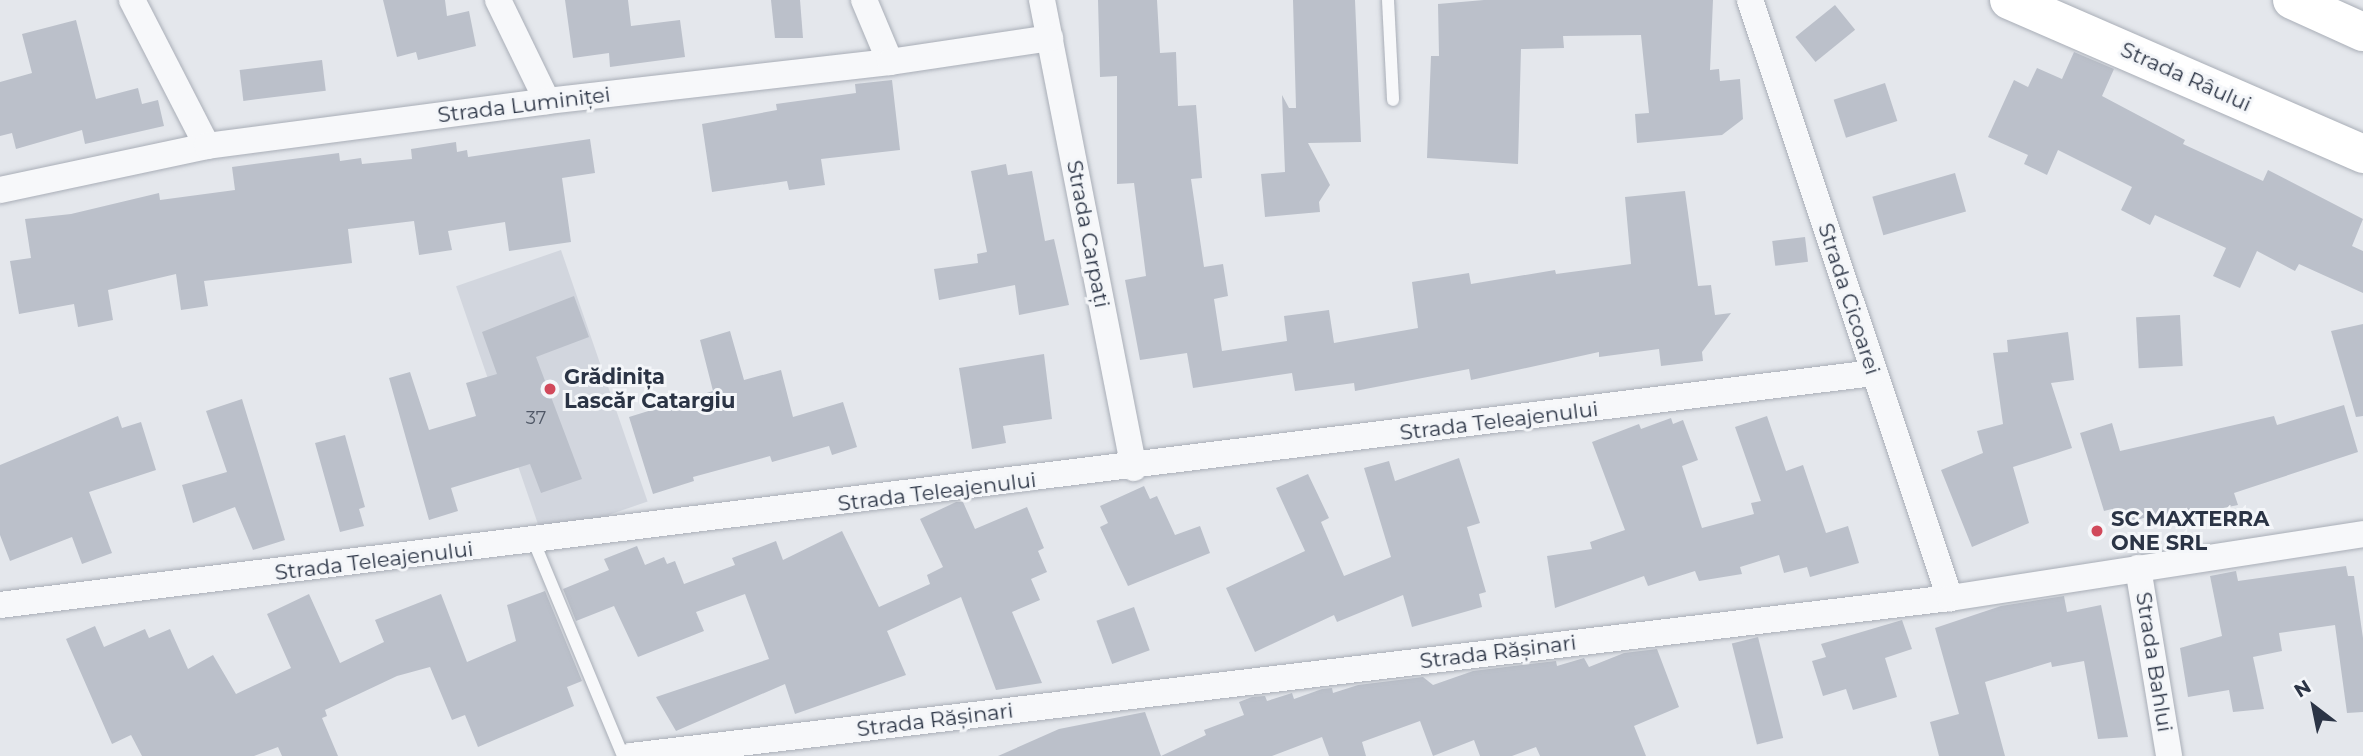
<!DOCTYPE html>
<meta charset="utf-8">
<style>
body{margin:0}
#map{position:relative;width:2363px;height:756px;overflow:hidden;background:#e4e7ec;font-family:Montserrat,sans-serif}
div>[style]{position:absolute}
[style*='--x']{left:calc(var(--x)*1px);top:calc(var(--y)*1px);width:calc(var(--w)*1px);rotate:calc(var(--a)*1deg)}
.built>*{inset:0;background:#d2d6de;transform-origin:0 0}
.building>*{inset:0;background:#bbc0ca;transform-origin:0 0}
.roads{filter:drop-shadow(0 0 2px #a9aeb7) drop-shadow(0 0 2px #a9aeb7)}
.lane>*{height:12px;margin:-6px;padding:0 6px;transform-origin:6px;border-radius:6px;background:#f7f8fa}
.street>*{height:26px;margin:-13px;padding:0 13px;transform-origin:13px;border-radius:13px;background:#f7f8fa}
.primary>*{height:38px;margin:-19px;padding:0 19px;transform-origin:19px;border-radius:19px;background:#fff}
.dots>*{width:19px;height:19px;translate:-50% -50%;box-sizing:border-box;border:4px solid #f4f6f9;border-radius:50%}
span{translate:-50% -50%;white-space:nowrap;text-align:center;line-height:1.15;-webkit-text-stroke:6px #f4f6f9;paint-order:stroke}
.number-label{font-size:18px;color:#4f5766}
.number-label span{-webkit-text-stroke-width:0}
.street-label{font-size:21px;color:#2b3445}
.poi-label{font-size:21px;color:#2b3445;font-weight:700}
.left{translate:0 -50%;text-align:left}
.north{position:absolute;left:2279px;top:672px;width:70px;height:70px;-webkit-text-stroke:5px #f4f6f9;paint-order:stroke;rotate:328deg;font-size:19px;font-weight:700;line-height:28px;text-align:center;color:#2b3445}
.north::after{content:'';display:block;margin:auto;width:24px;height:32px;background:#2b3445;clip-path:polygon(50% 0,100% 100%,50% 72%,0 100%)}
</style>
<div id="map">
<div class="built">
<div style="left:561px;top:250px;width:266px;height:111px;rotate:71deg"></div>
</div>
<div class="building">
<div style="clip-path:polygon(383px 0,445px 0,447px 16px,469px 11px,476px 46px,418px 60px,416px 52px,397px 57px)"></div>
<div style="clip-path:polygon(565px 0,628px 0,631px 26px,680px 20px,685px 57px,610px 67px,609px 53px,573px 58px)"></div>
<div style="clip-path:polygon(771px 0,800px 0,803px 38px,775px 38px)"></div>
<div style="clip-path:polygon(1098px 0,1157px 0,1160px 53px,1176px 52px,1178px 106px,1196px 105px,1202px 178px,1191px 179px,1204px 267px,1223px 264px,1228px 296px,1214px 299px,1222px 351px,1287px 341px,1284px 316px,1329px 310px,1334px 343px,1418px 328px,1412px 282px,1469px 273px,1471px 284px,1555px 270px,1556px 274px,1631px 264px,1625px 197px,1685px 191px,1698px 286px,1711px 285px,1715px 315px,1731px 313px,1702px 352px,1703px 361px,1661px 366px,1659px 349px,1599px 357px,1599px 352px,1471px 380px,1469px 369px,1355px 391px,1354px 383px,1295px 391px,1292px 373px,1193px 388px,1187px 353px,1140px 360px,1125px 280px,1146px 276px,1134px 183px,1117px 184px,1117px 76px,1100px 77px)"></div>
<div style="clip-path:polygon(1293px 0,1355px 0,1361px 142px,1308px 143px,1330px 185px,1319px 202px,1320px 212px,1265px 217px,1261px 174px,1285px 172px,1282px 95px,1289px 108px,1296px 108px)"></div>
<div style="clip-path:polygon(1484px 0,1713px 0,1710px 70px,1719px 69px,1720px 81px,1740px 79px,1743px 119px,1722px 135px,1637px 143px,1635px 114px,1649px 113px,1641px 35px,1563px 36px,1564px 48px,1521px 49px,1518px 164px,1427px 158px,1431px 56px,1439px 56px,1438px 4px)"></div>
<div style="left:1835px;top:5px;width:32px;height:51px;rotate:51deg"></div>
<div style="clip-path:polygon(76px 20px,96px 99px,138px 88px,142px 104px,158px 100px,164px 126px,85px 144px,82px 130px,16px 149px,12px 133px,0 136px,0 82px,32px 73px,22px 34px)"></div>
<div style="clip-path:polygon(2074px 52px,2114px 69px,2102px 96px,2185px 140px,2183px 144px,2263px 181px,2268px 170px,2363px 219px,2352px 246px,2363px 251px,2363px 293px,2299px 264px,2295px 271px,2257px 251px,2240px 288px,2213px 276px,2226px 248px,2155px 215px,2150px 225px,2121px 210px,2132px 187px,2058px 150px,2047px 175px,2024px 164px,2028px 155px,1988px 137px,2014px 80px,2028px 87px,2037px 68px,2062px 79px)"></div>
<div style="left:322px;top:60px;width:31px;height:83px;rotate:83deg"></div>
<div style="clip-path:polygon(892px 80px,900px 150px,821px 159px,825px 185px,789px 190px,787px 181px,712px 192px,702px 124px,777px 110px,776px 104px,856px 93px,855px 84px)"></div>
<div style="left:1885px;top:83px;width:40px;height:54px;rotate:72deg"></div>
<div style="clip-path:polygon(590px 139px,595px 173px,562px 178px,571px 242px,509px 251px,505px 222px,448px 231px,452px 250px,419px 255px,414px 221px,348px 229px,352px 263px,204px 281px,208px 306px,181px 310px,176px 274px,108px 290px,113px 320px,78px 327px,74px 304px,19px 314px,10px 261px,31px 258px,25px 219px,71px 214px,159px 193px,160px 200px,235px 190px,232px 167px,339px 153px,340px 161px,361px 158px,362px 164px,412px 159px,411px 149px,456px 142px,457px 152px,467px 150px,468px 157px)"></div>
<div style="clip-path:polygon(1006px 164px,1008px 175px,1032px 171px,1045px 241px,1054px 239px,1069px 305px,1019px 315px,1015px 285px,939px 300px,934px 269px,978px 263px,977px 254px,987px 252px,971px 171px)"></div>
<div style="left:1955px;top:173px;width:40px;height:86px;rotate:74deg"></div>
<div style="left:1805px;top:237px;width:25px;height:33px;rotate:83deg"></div>
<div style="clip-path:polygon(574px 296px,589px 337px,536px 357px,582px 479px,541px 493px,530px 464px,451px 488px,458px 511px,429px 520px,389px 378px,410px 372px,429px 430px,476px 416px,466px 383px,497px 374px,482px 332px)"></div>
<div style="left:2180px;top:315px;width:51px;height:44px;rotate:87deg"></div>
<div style="clip-path:polygon(2363px 324px,2363px 416px,2356px 417px,2331px 331px)"></div>
<div style="clip-path:polygon(730px 331px,744px 380px,781px 370px,793px 417px,843px 402px,857px 447px,832px 455px,829px 446px,772px 462px,770px 456px,693px 477px,694px 481px,653px 494px,629px 417px,713px 391px,700px 340px)"></div>
<div style="clip-path:polygon(2068px 332px,2074px 380px,2051px 383px,2072px 448px,2013px 467px,2029px 523px,1972px 547px,1941px 470px,1983px 453px,1977px 431px,2003px 424px,1993px 353px,2008px 352px,2007px 340px)"></div>
<div style="clip-path:polygon(1044px 354px,1052px 419px,1003px 426px,1006px 443px,972px 449px,959px 368px)"></div>
<div style="clip-path:polygon(242px 399px,285px 540px,253px 550px,235px 507px,193px 523px,182px 485px,227px 472px,206px 411px)"></div>
<div style="clip-path:polygon(2344px 405px,2358px 452px,2234px 493px,2238px 505px,2149px 523px,2147px 517px,2117px 526px,2112px 509px,2104px 511px,2080px 433px,2112px 423px,2120px 451px,2274px 416px,2277px 425px)"></div>
<div style="clip-path:polygon(118px 416px,122px 428px,141px 422px,156px 470px,89px 492px,112px 553px,82px 564px,72px 537px,10px 561px,0 535px,0 465px)"></div>
<div style="clip-path:polygon(1767px 416px,1786px 471px,1803px 465px,1826px 533px,1848px 526px,1859px 563px,1810px 577px,1807px 567px,1784px 573px,1779px 555px,1740px 567px,1742px 574px,1699px 581px,1695px 571px,1648px 586px,1644px 576px,1555px 608px,1547px 556px,1592px 549px,1590px 542px,1625px 530px,1592px 442px,1639px 424px,1641px 429px,1671px 418px,1673px 424px,1683px 420px,1698px 460px,1682px 466px,1702px 528px,1754px 514px,1751px 503px,1761px 501px,1735px 427px)"></div>
<div style="clip-path:polygon(345px 435px,365px 507px,359px 509px,364px 526px,340px 532px,315px 443px)"></div>
<div style="clip-path:polygon(1459px 458px,1480px 523px,1467px 527px,1486px 592px,1479px 594px,1482px 607px,1412px 627px,1403px 595px,1337px 622px,1334px 615px,1255px 652px,1226px 588px,1305px 551px,1276px 488px,1308px 474px,1329px 518px,1321px 522px,1344px 576px,1391px 557px,1364px 468px,1389px 461px,1395px 481px)"></div>
<div style="clip-path:polygon(1144px 486px,1150px 499px,1157px 496px,1175px 535px,1200px 526px,1210px 553px,1128px 586px,1100px 527px,1108px 523px,1100px 506px)"></div>
<div style="clip-path:polygon(956px 502px,963px 502px,975px 529px,1027px 507px,1044px 548px,1038px 551px,1047px 572px,1031px 579px,1040px 600px,1012px 612px,1042px 683px,996px 690px,961px 597px,887px 631px,906px 675px,795px 714px,785px 684px,676px 731px,656px 697px,769px 659px,745px 594px,696px 612px,704px 631px,638px 657px,614px 606px,576px 621px,563px 589px,609px 570px,604px 559px,637px 546px,645px 565px,664px 557px,667px 564px,675px 561px,684px 584px,735px 565px,732px 558px,776px 541px,783px 560px,842px 531px,879px 607px,930px 584px,927px 575px,943px 567px,920px 519px)"></div>
<div style="clip-path:polygon(2346px 566px,2348px 576px,2354px 576px,2363px 638px,2363px 712px,2347px 713px,2335px 625px,2279px 633px,2282px 651px,2253px 657px,2264px 709px,2233px 712px,2229px 690px,2188px 697px,2180px 648px,2222px 636px,2210px 576px,2236px 571px,2238px 581px)"></div>
<div style="clip-path:polygon(545px 591px,582px 681px,567px 687px,574px 706px,478px 747px,465px 715px,452px 720px,430px 667px,397px 676px,325px 710px,327px 716px,322px 718px,338px 756px,282px 756px,278px 747px,254px 756px,142px 756px,131px 735px,112px 744px,66px 639px,95px 626px,104px 647px,145px 629px,149px 638px,170px 629px,188px 669px,213px 655px,236px 694px,291px 668px,267px 614px,309px 594px,340px 663px,384px 642px,375px 620px,441px 594px,467px 662px,516px 641px,507px 605px)"></div>
<div style="clip-path:polygon(2064px 596px,2067px 612px,2101px 605px,2128px 737px,2098px 739px,2084px 661px,2052px 667px,2051px 662px,1985px 682px,2005px 756px,1939px 756px,1930px 722px,1959px 714px,1935px 628px,2001px 606px)"></div>
<div style="left:1134px;top:607px;width:46px;height:40px;rotate:70deg"></div>
<div style="clip-path:polygon(1902px 620px,1912px 649px,1885px 658px,1897px 697px,1853px 710px,1846px 689px,1823px 696px,1812px 661px,1826px 657px,1821px 644px)"></div>
<div style="left:1758px;top:637px;width:104px;height:27px;rotate:76deg"></div>
<div style="clip-path:polygon(1657px 649px,1679px 707px,1634px 726px,1646px 756px,1540px 756px,1536px 747px,1512px 756px,1480px 756px,1474px 740px,1433px 756px,1420px 721px,1362px 742px,1366px 756px,1329px 756px,1322px 737px,1272px 756px,1161px 756px,1206px 735px,1204px 730px,1244px 715px,1239px 702px,1252px 697px,1265px 696px,1267px 701px,1292px 693px,1294px 699px,1322px 689px,1332px 688px,1333px 693px,1358px 685px,1423px 677px,1433px 685px,1473px 671px,1556px 661px,1557px 666px,1584px 658px,1589px 667px,1624px 653px)"></div>
<div style="clip-path:polygon(1145px 712px,1161px 756px,998px 756px,1059px 729px)"></div>
</div>
<div class="roads">
<div class="lane">
<div style="--x:1388;--y:0;--w:100;--a:87.1"></div>
<div style="--x:534;--y:542;--w:232;--a:67.4"></div>
</div>
<div class="street">
<div style="--x:132;--y:0;--w:164;--a:62.8"></div>
<div style="--x:498;--y:0;--w:112;--a:64.1"></div>
<div style="--x:864;--y:0;--w:67;--a:67.2"></div>
<div style="--x:1042;--y:0;--w:477;--a:78.9"></div>
<div style="--x:1750;--y:0;--w:631;--a:71.51"></div>
<div style="--x:0;--y:190;--w:212;--a:-12"></div>
<div style="--x:207;--y:146;--w:343;--a:-7.5"></div>
<div style="--x:547;--y:101;--w:345;--a:-6.5"></div>
<div style="--x:890;--y:62;--w:162;--a:-8.5"></div>
<div style="--x:2138;--y:568;--w:191;--a:80.6"></div>
<div style="--x:0;--y:605;--w:1887;--a:-7.06"></div>
<div style="--x:631;--y:756;--w:1328;--a:-6.83"></div>
<div style="--x:1950;--y:598;--w:418;--a:-8.8"></div>
</div>
<div class="primary">
<div style="--x:2009;--y:0;--w:386;--a:23.5"></div>
<div style="--x:2292;--y:0;--w:78;--a:24.3"></div>
</div>
</div>
<div class="dots">
<div style="left:550px;top:389px;background:#d1495b"></div>
<div style="left:2097px;top:531px;background:#d1495b"></div>
</div>
<div class="number-label">
<span style="left:536px;top:418px">37</span>
</div>
<div class="street-label">
<span style="left:2186px;top:77px;rotate:24deg">Strada Râului</span>
<span style="left:524px;top:105px;rotate:-7deg">Strada Luminiței</span>
<span style="left:1088px;top:234px;rotate:79deg">Strada Carpați</span>
<span style="left:1849px;top:299px;rotate:72deg">Strada Cicoarei</span>
<span style="left:1499px;top:421px;rotate:-7deg">Strada Teleajenului</span>
<span style="left:937px;top:492px;rotate:-7deg">Strada Teleajenului</span>
<span style="left:374px;top:561px;rotate:-7deg">Strada Teleajenului</span>
<span style="left:1498px;top:652px;rotate:-7deg">Strada Rășinari</span>
<span style="left:2154px;top:662px;rotate:81deg">Strada Bahlui</span>
<span style="left:935px;top:720px;rotate:-7deg">Strada Rășinari</span>
</div>
<div class="poi-label">
<span class="left" style="left:564px;top:389px">Grădinița<br>Lascăr Catargiu</span>
<span class="left" style="left:2111px;top:531px">SC MAXTERRA<br>ONE SRL</span>
</div>
<div class="north">N</div>
</div>
